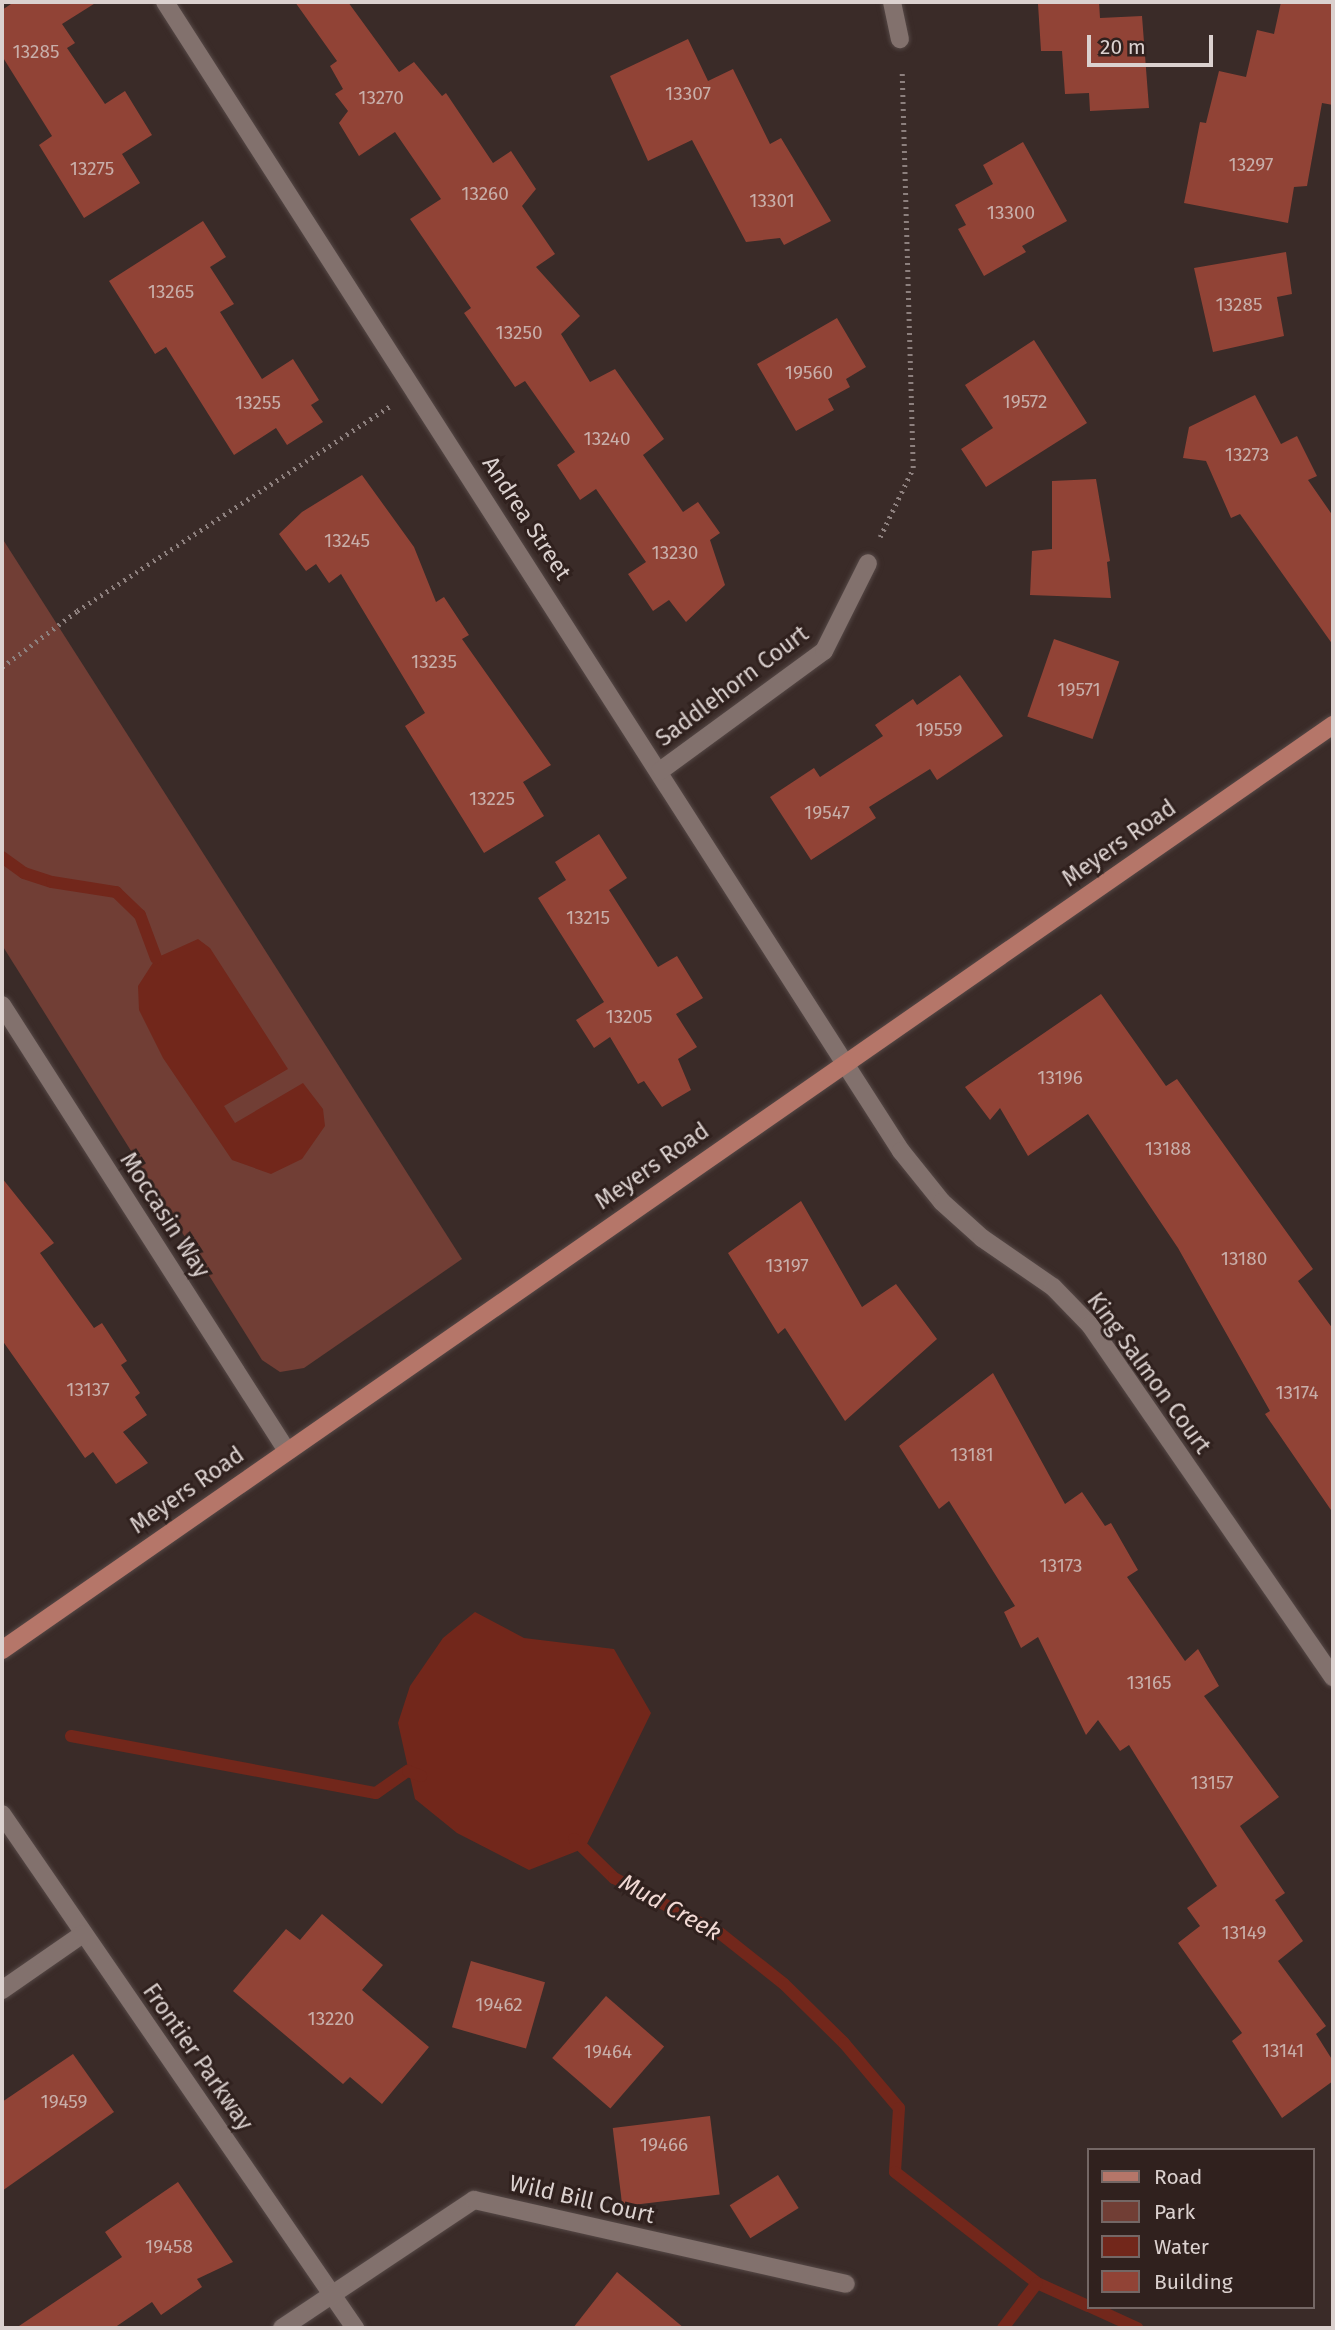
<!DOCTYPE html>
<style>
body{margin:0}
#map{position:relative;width:1335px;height:2330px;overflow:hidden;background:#3a2b28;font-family:"Fira Sans",sans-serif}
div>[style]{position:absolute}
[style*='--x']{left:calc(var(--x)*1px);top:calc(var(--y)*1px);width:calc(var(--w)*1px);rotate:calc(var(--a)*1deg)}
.green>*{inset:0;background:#713e35}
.water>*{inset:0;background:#72271b}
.stream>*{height:12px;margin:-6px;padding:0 6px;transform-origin:6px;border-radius:6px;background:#72271b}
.building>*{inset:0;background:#914336;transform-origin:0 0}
.path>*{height:4.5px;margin-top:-2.25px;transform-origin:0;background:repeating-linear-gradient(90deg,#8d807e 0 2px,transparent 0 7px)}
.roads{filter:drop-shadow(0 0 2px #554846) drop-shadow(0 0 2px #554846)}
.minor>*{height:18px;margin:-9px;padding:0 9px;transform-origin:9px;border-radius:9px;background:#82716d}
.major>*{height:18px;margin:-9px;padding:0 9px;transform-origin:9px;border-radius:9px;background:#b57669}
span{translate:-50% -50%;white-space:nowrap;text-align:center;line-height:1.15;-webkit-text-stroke:6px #30211e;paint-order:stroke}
.number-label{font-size:19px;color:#c8aea9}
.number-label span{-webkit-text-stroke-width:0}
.street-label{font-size:23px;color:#dbd1cf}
.water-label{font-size:24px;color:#f1d9d4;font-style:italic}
.frame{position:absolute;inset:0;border:4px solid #dbd1cf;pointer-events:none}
.legend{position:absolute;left:1087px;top:2148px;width:228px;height:161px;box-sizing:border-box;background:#30211e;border:2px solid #746765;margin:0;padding:9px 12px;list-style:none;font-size:21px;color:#dbd1cf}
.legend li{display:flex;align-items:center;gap:14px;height:35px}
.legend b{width:35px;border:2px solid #746765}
.scale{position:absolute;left:1087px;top:35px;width:126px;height:32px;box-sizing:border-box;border:4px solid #dbd1cf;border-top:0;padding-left:9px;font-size:21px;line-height:24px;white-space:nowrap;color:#dbd1cf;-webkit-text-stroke:5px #30211e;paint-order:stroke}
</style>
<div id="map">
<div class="green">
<div style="clip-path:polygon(2px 538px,462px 1259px,304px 1368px,280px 1372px,262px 1360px,2px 945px)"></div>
</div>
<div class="water">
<div style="clip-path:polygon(198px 939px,210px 948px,288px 1069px,224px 1106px,235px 1123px,303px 1083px,323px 1109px,325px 1126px,302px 1159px,271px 1174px,232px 1160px,163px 1058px,139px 1010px,138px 986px,156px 958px)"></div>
<div style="clip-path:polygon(475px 1612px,524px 1638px,614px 1649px,651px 1713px,585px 1848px,529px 1870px,457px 1833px,415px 1799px,398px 1723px,410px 1686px,443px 1638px)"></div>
</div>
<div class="stream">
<div style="--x:2;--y:857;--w:27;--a:36"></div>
<div style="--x:24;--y:873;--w:29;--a:18"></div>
<div style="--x:52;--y:882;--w:65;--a:8.9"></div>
<div style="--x:116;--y:892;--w:33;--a:44"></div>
<div style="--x:140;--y:915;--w:46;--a:69.6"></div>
<div style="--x:71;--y:1736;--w:310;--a:10.6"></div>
<div style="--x:376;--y:1793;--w:39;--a:-35"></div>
<div style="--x:408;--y:1771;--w:14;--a:21"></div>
<div style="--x:574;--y:1839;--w:56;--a:44.3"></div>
<div style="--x:614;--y:1878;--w:121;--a:27.6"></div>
<div style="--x:721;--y:1934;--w:80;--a:38.4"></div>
<div style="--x:784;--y:1984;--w:84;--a:44.5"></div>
<div style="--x:844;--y:2043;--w:85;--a:49.8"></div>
<div style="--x:899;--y:2108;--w:64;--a:93.6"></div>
<div style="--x:895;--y:2172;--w:180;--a:38"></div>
<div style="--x:1037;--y:2283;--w:56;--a:24.3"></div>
<div style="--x:1091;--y:2307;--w:51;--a:24.5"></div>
<div style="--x:1003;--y:2328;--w:56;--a:-52.9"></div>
</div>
<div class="building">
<div style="clip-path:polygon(14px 2px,97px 2px,62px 24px,75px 43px,67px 48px,105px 104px,125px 91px,152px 135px,122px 154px,140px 183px,84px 218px,39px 145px,52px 136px,2px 56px,2px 10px)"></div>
<div style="clip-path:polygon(295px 2px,348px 2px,399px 72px,414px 62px,442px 96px,446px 93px,493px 163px,511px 151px,536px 189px,522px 206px,555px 254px,536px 267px,580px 316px,561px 334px,590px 382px,615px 369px,664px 439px,643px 455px,683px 512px,698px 502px,720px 533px,710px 540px,725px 585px,686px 622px,669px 600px,653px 611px,628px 574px,646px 562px,596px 489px,580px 500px,557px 465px,575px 452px,525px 381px,515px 387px,464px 313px,471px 308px,410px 219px,441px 199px,395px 132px,359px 156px,339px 123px,348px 111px,335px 94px,343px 89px,330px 66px,337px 61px)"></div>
<div style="clip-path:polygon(1099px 2px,1100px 18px,1142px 16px,1149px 108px,1090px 111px,1089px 93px,1065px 94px,1062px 51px,1041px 51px,1038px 4px)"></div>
<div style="clip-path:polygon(1281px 2px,1333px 2px,1333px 105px,1322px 103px,1307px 186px,1294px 187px,1288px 223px,1184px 203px,1200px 122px,1206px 123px,1219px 71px,1246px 77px,1257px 30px,1274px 34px)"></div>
<div style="clip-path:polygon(688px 39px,708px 81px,733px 69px,770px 144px,781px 138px,831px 221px,784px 245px,780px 238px,746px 242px,692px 140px,648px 161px,610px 76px)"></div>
<div style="clip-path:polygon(1023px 142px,1067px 221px,1022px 246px,1026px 252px,984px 276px,958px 229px,966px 225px,955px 205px,993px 184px,983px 165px)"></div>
<div style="clip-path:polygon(203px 221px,226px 257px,210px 267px,234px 304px,220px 312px,262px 379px,293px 359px,319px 400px,311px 405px,323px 422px,287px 445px,276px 428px,234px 455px,166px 347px,155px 354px,109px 281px)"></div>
<div style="clip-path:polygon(1286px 252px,1292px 294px,1277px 297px,1284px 336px,1213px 352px,1194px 268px)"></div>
<div style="clip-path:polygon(837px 318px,866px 367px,846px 379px,850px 387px,828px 399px,834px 410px,796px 431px,757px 364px)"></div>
<div style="clip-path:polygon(1034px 340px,1087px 423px,986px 487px,961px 449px,993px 428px,965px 385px)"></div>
<div style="clip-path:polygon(1255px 395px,1281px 444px,1297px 436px,1317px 476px,1308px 480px,1333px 516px,1333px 645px,1240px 514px,1231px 518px,1206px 461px,1183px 458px,1189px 427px)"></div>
<div style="clip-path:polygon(362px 475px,414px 547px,436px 602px,444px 597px,469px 635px,462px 639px,551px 765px,523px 782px,544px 816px,484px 853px,405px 726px,425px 713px,341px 574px,329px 583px,316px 564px,306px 571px,279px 534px,302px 512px)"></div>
<div style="clip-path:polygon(1096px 479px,1110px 561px,1107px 562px,1111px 598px,1030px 595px,1032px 551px,1052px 549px,1052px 481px)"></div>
<div style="left:1054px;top:639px;width:69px;height:82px;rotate:19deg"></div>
<div style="clip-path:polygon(960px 675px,1003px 736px,937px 780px,930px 769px,869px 807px,876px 818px,811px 860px,770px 797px,814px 768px,820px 777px,883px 736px,875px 725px,913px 699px,917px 705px)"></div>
<div style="clip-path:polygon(599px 834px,627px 878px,609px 890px,658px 967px,677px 956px,703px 998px,676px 1014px,697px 1047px,678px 1059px,691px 1090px,662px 1107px,644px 1081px,638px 1084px,610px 1037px,594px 1048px,576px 1020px,604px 1002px,538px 898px,566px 880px,555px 862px)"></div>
<div style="clip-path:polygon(1101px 994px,1166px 1086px,1177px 1079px,1313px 1269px,1298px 1281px,1333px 1329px,1333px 1513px,1265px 1414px,1270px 1411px,1178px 1248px,1088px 1114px,1028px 1156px,1000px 1108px,990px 1120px,965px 1087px)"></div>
<div style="clip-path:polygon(2px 1178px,54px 1243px,40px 1253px,94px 1328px,102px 1323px,127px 1361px,121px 1365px,140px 1393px,135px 1397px,147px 1415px,123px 1432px,148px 1463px,116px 1484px,93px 1452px,85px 1458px,2px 1340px)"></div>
<div style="clip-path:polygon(801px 1201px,862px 1307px,896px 1284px,937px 1339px,845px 1421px,785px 1328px,778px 1334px,728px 1253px)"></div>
<div style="clip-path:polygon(993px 1373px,1065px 1504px,1082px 1492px,1105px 1526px,1111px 1523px,1138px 1570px,1127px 1577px,1185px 1661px,1198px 1649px,1219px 1686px,1204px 1696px,1279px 1797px,1240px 1826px,1285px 1893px,1275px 1900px,1303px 1941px,1278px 1961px,1326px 2026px,1316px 2034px,1333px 2061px,1333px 2081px,1282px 2118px,1232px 2041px,1242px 2033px,1178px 1943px,1200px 1926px,1187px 1908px,1217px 1886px,1129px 1745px,1120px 1751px,1098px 1720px,1086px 1735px,1038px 1637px,1021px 1648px,1004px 1612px,1015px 1606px,949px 1501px,939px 1509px,899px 1446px)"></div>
<div style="clip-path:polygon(322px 1914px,383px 1965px,362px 1990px,429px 2047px,382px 2104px,350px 2077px,343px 2084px,233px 1991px,286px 1929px,300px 1940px)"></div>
<div style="left:471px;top:1961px;width:77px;height:69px;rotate:16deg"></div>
<div style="left:606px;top:1996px;width:77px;height:82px;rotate:41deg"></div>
<div style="clip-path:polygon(73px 2054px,114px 2112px,2px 2191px,2px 2102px)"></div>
<div style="left:710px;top:2116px;width:79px;height:98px;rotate:83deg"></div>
<div style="left:778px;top:2175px;width:39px;height:57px;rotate:58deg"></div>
<div style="clip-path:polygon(178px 2182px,233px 2262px,197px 2279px,202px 2287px,161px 2315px,152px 2302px,114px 2328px,16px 2328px,122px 2257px,105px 2232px)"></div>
<div style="clip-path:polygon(617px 2272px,684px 2328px,573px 2328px)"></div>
</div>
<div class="path">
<div style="--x:880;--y:537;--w:76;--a:-64.4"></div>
<div style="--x:913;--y:468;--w:398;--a:-91.6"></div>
<div style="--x:2;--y:667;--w:94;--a:-36.7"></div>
<div style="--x:77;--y:611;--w:374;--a:-33.2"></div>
</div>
<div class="roads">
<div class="minor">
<div style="--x:165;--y:2;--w:1365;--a:57.36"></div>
<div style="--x:901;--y:1151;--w:65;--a:51.2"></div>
<div style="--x:942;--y:1202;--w:54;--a:42"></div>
<div style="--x:982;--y:1238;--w:86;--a:34.6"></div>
<div style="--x:1053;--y:1287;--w:53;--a:45.8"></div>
<div style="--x:1090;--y:1325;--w:428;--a:55.4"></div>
<div style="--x:892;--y:2;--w:38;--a:78"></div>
<div style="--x:660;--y:771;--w:203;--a:-36.2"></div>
<div style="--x:824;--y:651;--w:98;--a:-63.4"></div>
<div style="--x:2;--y:1005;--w:529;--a:57.42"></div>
<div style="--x:2;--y:1814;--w:624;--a:55.52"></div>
<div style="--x:2;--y:1990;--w:98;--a:-34.7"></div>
<div style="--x:282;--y:2328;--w:231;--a:-33.7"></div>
<div style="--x:474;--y:2200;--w:381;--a:12.7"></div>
</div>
<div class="major">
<div style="--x:2;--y:1650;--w:1621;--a:-34.8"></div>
</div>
</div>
<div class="number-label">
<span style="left:36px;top:52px">13285</span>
<span style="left:688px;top:94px">13307</span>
<span style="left:381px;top:98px">13270</span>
<span style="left:1251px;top:165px">13297</span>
<span style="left:92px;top:169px">13275</span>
<span style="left:485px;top:194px">13260</span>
<span style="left:772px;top:201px">13301</span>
<span style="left:1011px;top:213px">13300</span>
<span style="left:171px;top:292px">13265</span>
<span style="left:1239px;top:305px">13285</span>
<span style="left:519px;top:333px">13250</span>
<span style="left:809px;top:373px">19560</span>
<span style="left:1025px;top:402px">19572</span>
<span style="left:258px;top:403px">13255</span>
<span style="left:607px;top:439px">13240</span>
<span style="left:1247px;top:455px">13273</span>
<span style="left:347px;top:541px">13245</span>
<span style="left:675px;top:553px">13230</span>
<span style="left:434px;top:662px">13235</span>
<span style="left:1079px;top:690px">19571</span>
<span style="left:939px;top:730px">19559</span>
<span style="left:492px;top:799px">13225</span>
<span style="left:827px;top:813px">19547</span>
<span style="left:588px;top:918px">13215</span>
<span style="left:629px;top:1017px">13205</span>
<span style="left:1060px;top:1078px">13196</span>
<span style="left:1168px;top:1149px">13188</span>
<span style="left:1244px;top:1259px">13180</span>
<span style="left:787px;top:1266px">13197</span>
<span style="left:88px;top:1390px">13137</span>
<span style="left:1297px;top:1393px">13174</span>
<span style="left:972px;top:1455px">13181</span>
<span style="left:1061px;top:1566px">13173</span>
<span style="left:1149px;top:1683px">13165</span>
<span style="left:1212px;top:1783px">13157</span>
<span style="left:1244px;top:1933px">13149</span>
<span style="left:499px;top:2005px">19462</span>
<span style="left:331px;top:2019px">13220</span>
<span style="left:1283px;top:2051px">13141</span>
<span style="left:608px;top:2052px">19464</span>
<span style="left:64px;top:2102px">19459</span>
<span style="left:664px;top:2145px">19466</span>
<span style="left:169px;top:2247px">19458</span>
</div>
<div class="street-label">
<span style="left:527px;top:518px;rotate:57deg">Andrea Street</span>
<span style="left:732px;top:686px;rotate:-37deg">Saddlehorn Court</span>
<span style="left:1119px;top:843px;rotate:-35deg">Meyers Road</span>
<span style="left:652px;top:1166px;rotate:-35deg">Meyers Road</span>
<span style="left:165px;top:1215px;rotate:57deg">Moccasin Way</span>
<span style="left:1149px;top:1373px;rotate:54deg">King Salmon Court</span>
<span style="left:187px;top:1490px;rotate:-35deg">Meyers Road</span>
<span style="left:198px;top:2057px;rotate:55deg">Frontier Parkway</span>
<span style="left:582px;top:2199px;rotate:13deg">Wild Bill Court</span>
</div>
<div class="water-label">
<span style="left:670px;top:1908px;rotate:29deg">Mud Creek</span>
</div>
<div class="frame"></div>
<ul class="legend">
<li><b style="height:9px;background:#b57669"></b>Road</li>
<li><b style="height:19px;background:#713e35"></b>Park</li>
<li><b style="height:19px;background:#72271b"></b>Water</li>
<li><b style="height:19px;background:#914336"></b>Building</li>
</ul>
<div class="scale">20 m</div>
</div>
